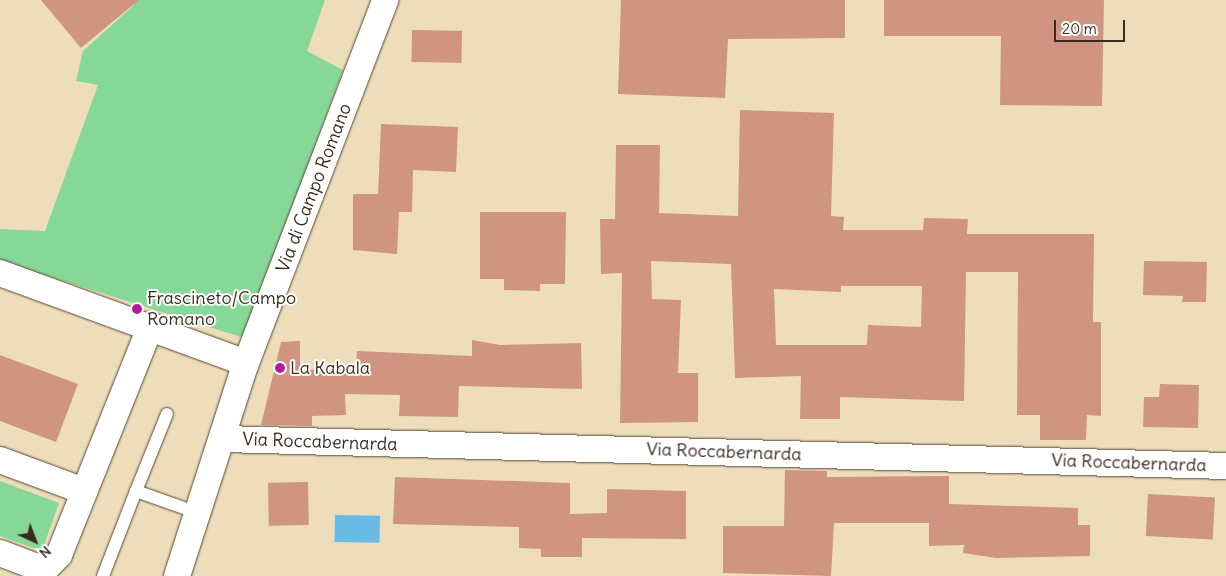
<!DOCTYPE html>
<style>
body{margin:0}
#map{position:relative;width:1226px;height:576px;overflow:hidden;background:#eeddba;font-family:Delius,sans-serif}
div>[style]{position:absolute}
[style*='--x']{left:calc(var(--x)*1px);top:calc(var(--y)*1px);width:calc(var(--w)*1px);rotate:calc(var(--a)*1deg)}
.green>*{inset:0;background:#86d899}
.water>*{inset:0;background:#6abce6;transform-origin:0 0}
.building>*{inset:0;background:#cf9582;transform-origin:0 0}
.roads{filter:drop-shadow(0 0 1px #564535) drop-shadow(0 0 1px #564535)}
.lane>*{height:12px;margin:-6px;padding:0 6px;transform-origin:6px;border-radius:6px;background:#fff}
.street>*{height:26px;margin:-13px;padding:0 13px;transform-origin:13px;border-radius:13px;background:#fff}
.dots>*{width:14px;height:14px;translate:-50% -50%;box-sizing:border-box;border:2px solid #fff;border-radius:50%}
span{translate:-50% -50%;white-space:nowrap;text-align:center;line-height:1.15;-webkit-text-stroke:4px #fff;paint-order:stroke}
.street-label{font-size:18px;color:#3b2a1e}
.poi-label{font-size:18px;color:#3b2a1e}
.left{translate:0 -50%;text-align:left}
.north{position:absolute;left:10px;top:516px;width:50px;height:50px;-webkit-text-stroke:4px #fff;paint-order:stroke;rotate:137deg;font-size:14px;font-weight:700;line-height:20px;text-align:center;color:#3b2a1e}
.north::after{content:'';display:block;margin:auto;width:18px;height:22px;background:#3b2a1e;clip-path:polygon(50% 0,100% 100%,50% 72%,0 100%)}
.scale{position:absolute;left:1054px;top:20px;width:71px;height:22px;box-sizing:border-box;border:2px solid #3b2a1e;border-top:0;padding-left:6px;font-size:15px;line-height:18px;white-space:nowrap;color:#3b2a1e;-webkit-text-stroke:4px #fff;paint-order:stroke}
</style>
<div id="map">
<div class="green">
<div style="clip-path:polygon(130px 0,325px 0,307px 51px,343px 70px,244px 338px,0 261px,0 229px,45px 231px,98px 85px,76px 81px,83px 51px,134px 5px)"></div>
<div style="clip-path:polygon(0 481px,59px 503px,42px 551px,0 536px)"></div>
</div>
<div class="water">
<div style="left:335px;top:515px;width:45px;height:27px;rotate:1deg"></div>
</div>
<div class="building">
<div style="clip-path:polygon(41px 0,139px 0,81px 48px)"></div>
<div style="clip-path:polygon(621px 0,845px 0,845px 38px,728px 39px,725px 98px,618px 94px)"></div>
<div style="clip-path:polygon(884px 0,1104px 0,1102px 106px,1000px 105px,1001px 36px,884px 36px)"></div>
<div style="left:412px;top:30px;width:50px;height:32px;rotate:1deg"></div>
<div style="clip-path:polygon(evenodd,740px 110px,834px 113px,831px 216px,844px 217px,843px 230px,923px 230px,924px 218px,968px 219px,967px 234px,1094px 234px,1093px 322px,1101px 322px,1101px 416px,1087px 415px,1086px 440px,1040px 440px,1040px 415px,1017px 415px,1018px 272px,966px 272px,964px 401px,840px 397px,840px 419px,800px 419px,801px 376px,735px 378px,731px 264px,651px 261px,652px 299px,681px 300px,678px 373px,698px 373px,698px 422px,620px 423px,622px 273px,601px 274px,600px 219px,615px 219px,616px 145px,660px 145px,659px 213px,738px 216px,740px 110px,841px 286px,922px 286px,921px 327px,868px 325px,867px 345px,776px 345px,774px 289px,841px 292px,841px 286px)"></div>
<div style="clip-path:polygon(381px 124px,458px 127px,456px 172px,413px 170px,412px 212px,399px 212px,397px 254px,353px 250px,353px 194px,378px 194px)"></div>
<div style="clip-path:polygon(480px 212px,566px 212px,565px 284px,540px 284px,540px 291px,504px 290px,504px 279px,480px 279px)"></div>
<div style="clip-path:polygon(1144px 261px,1207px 262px,1206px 302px,1182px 302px,1183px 296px,1143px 295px)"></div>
<div style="clip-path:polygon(472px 340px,500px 345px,581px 343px,582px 389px,459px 386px,458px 417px,399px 416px,400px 395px,345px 394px,346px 415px,312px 416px,312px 426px,261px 425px,281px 342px,300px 341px,300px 370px,356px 369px,357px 351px,472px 356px)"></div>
<div style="clip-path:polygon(0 355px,78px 384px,56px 442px,0 421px)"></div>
<div style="clip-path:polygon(1160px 384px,1199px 385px,1198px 428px,1143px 427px,1144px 397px,1159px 397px)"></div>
<div style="clip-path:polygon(785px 470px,827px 471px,827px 477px,949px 476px,949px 504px,1078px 508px,1078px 525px,1090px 525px,1090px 556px,996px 558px,963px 553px,964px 545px,929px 546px,929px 523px,834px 523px,831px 576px,723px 573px,723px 526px,784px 526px)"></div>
<div style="clip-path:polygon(395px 477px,570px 483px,570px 514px,607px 513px,607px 489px,686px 491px,686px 539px,582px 538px,582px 557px,541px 557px,541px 549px,519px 548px,519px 527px,393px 524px)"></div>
<div style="left:308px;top:482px;width:43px;height:40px;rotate:89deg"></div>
<div style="left:1148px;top:494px;width:67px;height:42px;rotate:3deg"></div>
</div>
<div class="roads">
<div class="lane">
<div style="--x:136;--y:491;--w:83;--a:-68.1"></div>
<div style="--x:103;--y:576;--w:91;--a:-68.8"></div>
<div style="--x:136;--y:491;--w:66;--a:19.5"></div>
</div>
<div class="street">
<div style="--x:0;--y:273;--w:262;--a:20.1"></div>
<div style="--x:223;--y:439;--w:1003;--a:1.54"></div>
<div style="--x:0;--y:460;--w:90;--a:20.3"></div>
<div style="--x:0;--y:553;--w:39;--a:21"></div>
<div style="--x:36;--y:567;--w:12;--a:-5"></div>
<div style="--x:48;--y:566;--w:16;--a:-45"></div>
<div style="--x:59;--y:555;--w:248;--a:-68.2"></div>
<div style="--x:177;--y:576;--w:224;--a:-72.1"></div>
<div style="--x:246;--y:363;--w:389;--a:-69"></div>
</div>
</div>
<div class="dots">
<div style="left:137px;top:309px;background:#b5179e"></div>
<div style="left:280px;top:368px;background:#b5179e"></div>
</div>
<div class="street-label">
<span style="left:314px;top:188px;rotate:-69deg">Via di Campo Romano</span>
<span style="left:320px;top:442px;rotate:2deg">Via Roccabernarda</span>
<span style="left:724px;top:452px;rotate:2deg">Via Roccabernarda</span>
<span style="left:1129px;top:463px;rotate:2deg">Via Roccabernarda</span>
</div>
<div class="poi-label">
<span class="left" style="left:147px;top:309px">Frascineto/Campo<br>Romano</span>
<span class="left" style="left:290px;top:368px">La Kabala</span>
</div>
<div class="north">N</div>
<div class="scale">20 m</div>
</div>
